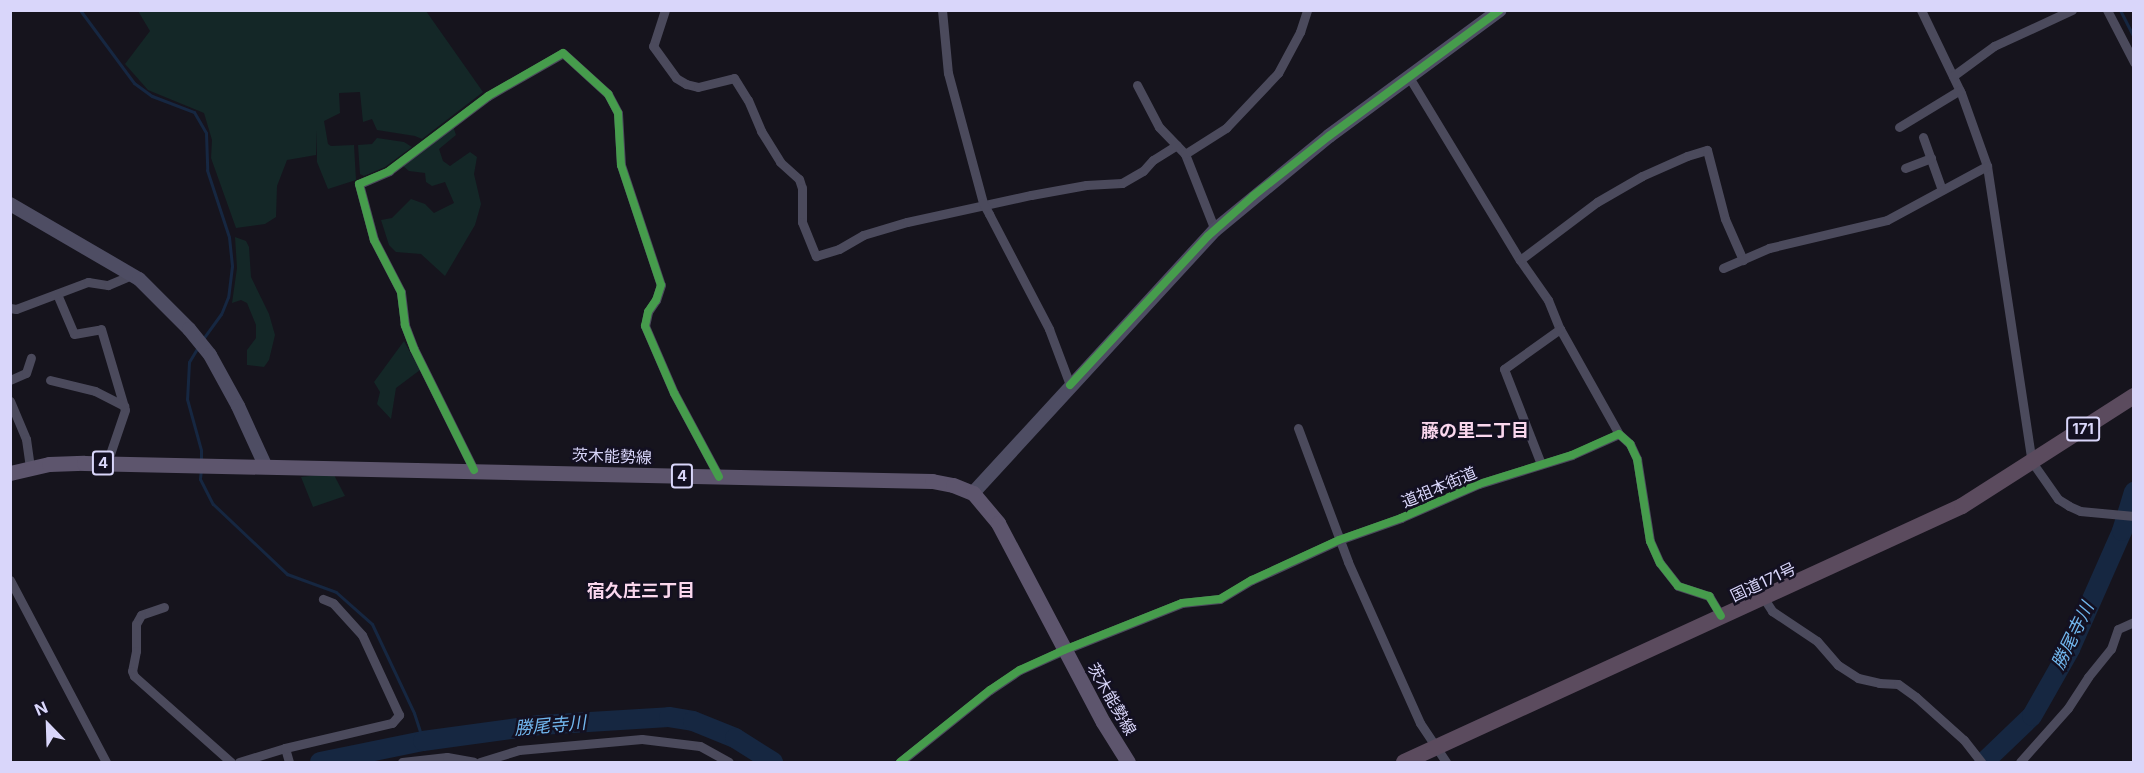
<!DOCTYPE html>
<meta charset="utf-8">
<style>
body{margin:0}
#map{position:relative;width:2144px;height:773px;overflow:hidden;background:#16141d;font-family:Inter,"Noto Sans JP",sans-serif}
div>[style]{position:absolute}
[style*='--x']{left:calc(var(--x)*1px);top:calc(var(--y)*1px);width:calc(var(--w)*1px);rotate:calc(var(--a)*1deg)}
.green>*{inset:0;background:#142727}
.stream>*{height:3px;margin:-1.5px;padding:0 1.5px;transform-origin:1.5px;border-radius:1.5px;background:#162741}
.river>*{height:20px;margin:-10px;padding:0 10px;transform-origin:10px;border-radius:10px;background:#162741}
.street>*{height:9px;margin:-4.5px;padding:0 4.5px;transform-origin:4.5px;border-radius:4.5px;background:#4b4a5c}
.secondary>*{height:14px;margin:-7px;padding:0 7px;transform-origin:7px;border-radius:7px;background:#4e4d63}
.primary>*{height:15px;margin:-7.5px;padding:0 7.5px;transform-origin:7.5px;border-radius:7.5px;background:#5d556d}
.highway>*{height:16px;margin:-8px;padding:0 8px;transform-origin:8px;border-radius:8px;background:#5b4b5e}
.street-bridge>*{height:9px;margin:-4.5px;padding:0 4.5px;transform-origin:4.5px;border-radius:4.5px;background:#4b4a5c}
.cycleway>*{height:8px;margin:-4px;padding:0 4px;transform-origin:4px;border-radius:4px;background:#469c4c}
span{translate:-50% -50%;white-space:nowrap;text-align:center;line-height:1.15;-webkit-text-stroke:5px #131021;paint-order:stroke}
.shield-label span{padding:2px 4px;background:#131021;border:2px solid;border-radius:4px;-webkit-text-stroke-width:0}
.shield-label{font-size:15px;color:#d9d6fa;font-weight:700}
.street-label{font-size:16px;color:#d9d6fa}
.neighbourhood-label{font-size:18px;color:#fad7ee;font-weight:700}
.water-label{font-size:18px;color:#71b6ed;font-style:italic}
.frame{position:absolute;inset:0;border:12px solid #d9d6fa;pointer-events:none}
.north{position:absolute;left:18px;top:695px;width:60px;height:60px;-webkit-text-stroke:4px #131021;paint-order:stroke;rotate:337deg;font-size:16px;font-weight:700;line-height:24px;text-align:center;color:#d9d6fa}
.north::after{content:'';display:block;margin:auto;width:21px;height:27px;background:#d9d6fa;clip-path:polygon(50% 0,100% 100%,50% 72%,0 100%)}
</style>
<div id="map">
<div class="green">
<div style="clip-path:polygon(138px 11px,426px 11px,483px 92px,422px 139px,415px 136px,377px 130px,372px 119px,363px 122px,360px 92px,339px 93px,340px 113px,324px 121px,328px 144px,331px 146px,354px 145px,356px 180px,328px 189px,317px 162px,317px 130px,316px 155px,287px 160px,277px 186px,276px 217px,265px 224px,236px 228px,211px 158px,212px 140px,204px 113px,148px 90px,125px 64px,150px 31px)"></div>
<div style="clip-path:polygon(453px 126px,456px 135px,439px 149px,443px 161px,450px 166px,470px 152px,477px 157px,474px 174px,481px 204px,475px 225px,445px 276px,421px 254px,396px 252px,389px 245px,381px 220px,392px 218px,411px 199px,425px 204px,434px 213px,454px 203px,445px 182px,432px 186px,426px 182px,425px 173px,409px 171px,403px 166px)"></div>
<div style="clip-path:polygon(377px 138px,404px 142px,412px 147px,385px 167px,364px 176px,360px 174px,358px 145px,372px 144px)"></div>
<div style="clip-path:polygon(235px 237px,246px 241px,249px 247px,251px 277px,269px 314px,275px 335px,269px 360px,264px 367px,247px 365px,247px 350px,256px 338px,256px 325px,247px 303px,241px 300px,232px 303px,237px 268px)"></div>
<div style="clip-path:polygon(404px 341px,420px 370px,396px 388px,391px 419px,377px 404px,380px 392px,374px 382px)"></div>
<div style="clip-path:polygon(333px 473px,345px 496px,313px 507px,301px 477px)"></div>
</div>
<div class="stream">
<div style="--x:80;--y:10;--w:91;--a:53.5"></div>
<div style="--x:134;--y:83;--w:22;--a:36"></div>
<div style="--x:152;--y:96;--w:45;--a:20.9"></div>
<div style="--x:194;--y:112;--w:24;--a:60"></div>
<div style="--x:206;--y:133;--w:37;--a:88"></div>
<div style="--x:207;--y:170;--w:71;--a:71.8"></div>
<div style="--x:229;--y:237;--w:29;--a:84"></div>
<div style="--x:232;--y:266;--w:31;--a:97"></div>
<div style="--x:228;--y:297;--w:18;--a:112"></div>
<div style="--x:221;--y:314;--w:31;--a:126"></div>
<div style="--x:2120;--y:10;--w:30;--a:63"></div>
<div style="--x:198;--y:347;--w:17;--a:121"></div>
<div style="--x:189;--y:362;--w:37;--a:93"></div>
<div style="--x:187;--y:399;--w:53;--a:74.6"></div>
<div style="--x:201;--y:450;--w:9;--a:90"></div>
<div style="--x:201;--y:469;--w:10;--a:96"></div>
<div style="--x:200;--y:479;--w:28;--a:63"></div>
<div style="--x:213;--y:504;--w:102;--a:43.4"></div>
<div style="--x:287;--y:574;--w:52;--a:20.2"></div>
<div style="--x:336;--y:592;--w:48;--a:41.6"></div>
<div style="--x:372;--y:624;--w:98;--a:64.7"></div>
<div style="--x:414;--y:713;--w:29;--a:72"></div>
</div>
<div class="river">
<div style="--x:320;--y:762;--w:105;--a:-11.5"></div>
<div style="--x:423;--y:741;--w:118;--a:-7.8"></div>
<div style="--x:540;--y:725;--w:129;--a:-3.5"></div>
<div style="--x:669;--y:717;--w:24;--a:9"></div>
<div style="--x:693;--y:721;--w:45;--a:22"></div>
<div style="--x:735;--y:738;--w:45;--a:32.3"></div>
<div style="--x:1984;--y:762;--w:66;--a:-43.8"></div>
<div style="--x:2032;--y:716;--w:77;--a:-60.4"></div>
<div style="--x:2070;--y:649;--w:129;--a:-66.2"></div>
<div style="--x:2122;--y:531;--w:41;--a:-72.9"></div>
</div>
<div class="street">
<div style="--x:665;--y:10;--w:38;--a:108"></div>
<div style="--x:653;--y:46;--w:39;--a:54"></div>
<div style="--x:676;--y:78;--w:12;--a:31"></div>
<div style="--x:686;--y:84;--w:12;--a:14"></div>
<div style="--x:698;--y:87;--w:37;--a:-14"></div>
<div style="--x:734;--y:78;--w:26;--a:58"></div>
<div style="--x:748;--y:100;--w:34;--a:67"></div>
<div style="--x:761;--y:131;--w:36;--a:58"></div>
<div style="--x:780;--y:162;--w:25;--a:42"></div>
<div style="--x:799;--y:179;--w:9;--a:72"></div>
<div style="--x:802;--y:188;--w:34;--a:90"></div>
<div style="--x:802;--y:222;--w:37;--a:68"></div>
<div style="--x:816;--y:256;--w:24;--a:-17"></div>
<div style="--x:839;--y:249;--w:28;--a:-30"></div>
<div style="--x:863;--y:235;--w:46;--a:-16.5"></div>
<div style="--x:907;--y:222;--w:127;--a:-12.3"></div>
<div style="--x:1031;--y:195;--w:56;--a:-10.3"></div>
<div style="--x:1086;--y:185;--w:36;--a:-3"></div>
<div style="--x:1122;--y:183;--w:24;--a:-30"></div>
<div style="--x:1143;--y:171;--w:15;--a:-48"></div>
<div style="--x:1153;--y:160;--w:28;--a:-32"></div>
<div style="--x:942;--y:10;--w:63;--a:84.6"></div>
<div style="--x:948;--y:73;--w:135;--a:74.9"></div>
<div style="--x:1921;--y:10;--w:92;--a:64.3"></div>
<div style="--x:1961;--y:93;--w:77;--a:70.4"></div>
<div style="--x:1987;--y:166;--w:299;--a:81.4"></div>
<div style="--x:2032;--y:462;--w:45;--a:54.9"></div>
<div style="--x:2058;--y:499;--w:13;--a:32"></div>
<div style="--x:2069;--y:506;--w:12;--a:24"></div>
<div style="--x:2080;--y:511;--w:54;--a:5.3"></div>
<div style="--x:2107;--y:10;--w:59;--a:62.6"></div>
<div style="--x:1953;--y:76;--w:51;--a:-36.2"></div>
<div style="--x:1994;--y:46;--w:86;--a:-24.8"></div>
<div style="--x:1409;--y:77;--w:214;--a:58.8"></div>
<div style="--x:1520;--y:260;--w:49;--a:55"></div>
<div style="--x:1548;--y:300;--w:31;--a:68"></div>
<div style="--x:1560;--y:329;--w:120;--a:60.7"></div>
<div style="--x:1137;--y:85;--w:47;--a:62.4"></div>
<div style="--x:1159;--y:127;--w:37;--a:46"></div>
<div style="--x:1185;--y:154;--w:82;--a:68.5"></div>
<div style="--x:1899;--y:127;--w:71;--a:-31.2"></div>
<div style="--x:1923;--y:137;--w:56;--a:70.3"></div>
<div style="--x:1185;--y:154;--w:49;--a:-32.4"></div>
<div style="--x:1226;--y:128;--w:76;--a:-46.6"></div>
<div style="--x:1278;--y:73;--w:47;--a:-61.8"></div>
<div style="--x:1300;--y:32;--w:23;--a:-72"></div>
<div style="--x:1905;--y:168;--w:28;--a:-21"></div>
<div style="--x:989;--y:214;--w:130;--a:62.4"></div>
<div style="--x:1049;--y:329;--w:60;--a:69.4"></div>
<div style="--x:1520;--y:260;--w:96;--a:-37"></div>
<div style="--x:1597;--y:202;--w:52;--a:-30"></div>
<div style="--x:1642;--y:176;--w:49;--a:-24"></div>
<div style="--x:1687;--y:156;--w:21;--a:-17"></div>
<div style="--x:1707;--y:150;--w:71;--a:75.4"></div>
<div style="--x:1725;--y:219;--w:45;--a:66.3"></div>
<div style="--x:1723;--y:268;--w:50;--a:-23.5"></div>
<div style="--x:1769;--y:248;--w:121;--a:-13.3"></div>
<div style="--x:1887;--y:220;--w:114;--a:-28.4"></div>
<div style="--x:57;--y:294;--w:43;--a:67"></div>
<div style="--x:74;--y:334;--w:27;--a:-10"></div>
<div style="--x:101;--y:329;--w:84;--a:73.5"></div>
<div style="--x:125;--y:410;--w:56;--a:108.8"></div>
<div style="--x:10;--y:308;--w:6;--a:9"></div>
<div style="--x:16;--y:309;--w:77;--a:-20.6"></div>
<div style="--x:88;--y:282;--w:20;--a:9"></div>
<div style="--x:108;--y:285;--w:26;--a:-23"></div>
<div style="--x:10;--y:380;--w:17;--a:-24"></div>
<div style="--x:26;--y:373;--w:16;--a:-72"></div>
<div style="--x:50;--y:380;--w:46;--a:13.7"></div>
<div style="--x:95;--y:391;--w:33;--a:27"></div>
<div style="--x:10;--y:401;--w:41;--a:67.2"></div>
<div style="--x:26;--y:439;--w:29;--a:82"></div>
<div style="--x:1298;--y:428;--w:143;--a:69.5"></div>
<div style="--x:1348;--y:562;--w:176;--a:65.9"></div>
<div style="--x:1420;--y:723;--w:47;--a:56.3"></div>
<div style="--x:1541;--y:464;--w:102;--a:-111.3"></div>
<div style="--x:1504;--y:369;--w:69;--a:-35.5"></div>
<div style="--x:474;--y:470;--w:135;--a:-116.4"></div>
<div style="--x:414;--y:349;--w:26;--a:-111"></div>
<div style="--x:405;--y:325;--w:33;--a:-97"></div>
<div style="--x:401;--y:292;--w:59;--a:-117.4"></div>
<div style="--x:374;--y:240;--w:58;--a:-105"></div>
<div style="--x:359;--y:184;--w:33;--a:-23"></div>
<div style="--x:389;--y:171;--w:124;--a:-37.1"></div>
<div style="--x:488;--y:96;--w:86;--a:-29.8"></div>
<div style="--x:563;--y:53;--w:61;--a:42.3"></div>
<div style="--x:608;--y:94;--w:21;--a:62"></div>
<div style="--x:618;--y:113;--w:52;--a:86.7"></div>
<div style="--x:621;--y:165;--w:126;--a:71.6"></div>
<div style="--x:661;--y:285;--w:16;--a:108"></div>
<div style="--x:656;--y:300;--w:14;--a:124"></div>
<div style="--x:648;--y:312;--w:14;--a:102"></div>
<div style="--x:645;--y:326;--w:73;--a:66.6"></div>
<div style="--x:674;--y:393;--w:95;--a:61.8"></div>
<div style="--x:10;--y:580;--w:206;--a:62.2"></div>
<div style="--x:1763;--y:597;--w:17;--a:57"></div>
<div style="--x:1772;--y:611;--w:54;--a:33.7"></div>
<div style="--x:1817;--y:641;--w:32;--a:49"></div>
<div style="--x:1838;--y:665;--w:24;--a:33"></div>
<div style="--x:1858;--y:678;--w:22;--a:13"></div>
<div style="--x:1879;--y:683;--w:19;--a:3"></div>
<div style="--x:1898;--y:684;--w:22;--a:36"></div>
<div style="--x:1916;--y:697;--w:64;--a:41.9"></div>
<div style="--x:1964;--y:740;--w:28;--a:52"></div>
<div style="--x:164;--y:607;--w:24;--a:161"></div>
<div style="--x:141;--y:615;--w:10;--a:119"></div>
<div style="--x:136;--y:624;--w:27;--a:90"></div>
<div style="--x:136;--y:651;--w:20;--a:101"></div>
<div style="--x:132;--y:671;--w:5;--a:68"></div>
<div style="--x:134;--y:676;--w:130;--a:41.6"></div>
<div style="--x:285;--y:748;--w:15;--a:74"></div>
<div style="--x:239;--y:762;--w:48;--a:-16.9"></div>
<div style="--x:285;--y:748;--w:110;--a:-13.2"></div>
<div style="--x:392;--y:723;--w:11;--a:-49"></div>
<div style="--x:399;--y:715;--w:88;--a:-114.8"></div>
<div style="--x:362;--y:635;--w:43;--a:-132.2"></div>
<div style="--x:333;--y:603;--w:11;--a:-158"></div>
<div style="--x:402;--y:762;--w:45;--a:-6.3"></div>
<div style="--x:447;--y:757;--w:27;--a:10"></div>
<div style="--x:480;--y:762;--w:41;--a:-17.1"></div>
<div style="--x:519;--y:750;--w:123;--a:-5.1"></div>
<div style="--x:642;--y:739;--w:58;--a:6.9"></div>
<div style="--x:700;--y:746;--w:33;--a:29"></div>
<div style="--x:900;--y:762;--w:115;--a:-38.7"></div>
<div style="--x:990;--y:690;--w:36;--a:-34"></div>
<div style="--x:1020;--y:670;--w:48;--a:-24.4"></div>
<div style="--x:1064;--y:650;--w:127;--a:-21.7"></div>
<div style="--x:1182;--y:603;--w:38;--a:-6"></div>
<div style="--x:1220;--y:599;--w:37;--a:-31"></div>
<div style="--x:1252;--y:580;--w:96;--a:-24.7"></div>
<div style="--x:1339;--y:540;--w:66;--a:-19.5"></div>
<div style="--x:1401;--y:518;--w:85;--a:-23.6"></div>
<div style="--x:1479;--y:484;--w:97;--a:-17.3"></div>
<div style="--x:1572;--y:455;--w:51;--a:-24.1"></div>
<div style="--x:1619;--y:434;--w:15;--a:42"></div>
<div style="--x:1630;--y:444;--w:17;--a:65"></div>
<div style="--x:1637;--y:459;--w:83;--a:81"></div>
<div style="--x:1650;--y:541;--w:24;--a:66"></div>
<div style="--x:1660;--y:563;--w:29;--a:52"></div>
<div style="--x:1678;--y:586;--w:33;--a:18"></div>
<div style="--x:1709;--y:596;--w:23;--a:59"></div>
<div style="--x:2020;--y:762;--w:72;--a:-48.4"></div>
<div style="--x:2068;--y:708;--w:37;--a:-57"></div>
<div style="--x:2088;--y:677;--w:36;--a:-51"></div>
<div style="--x:2111;--y:649;--w:21;--a:-71"></div>
<div style="--x:2118;--y:629;--w:17;--a:-24"></div>
</div>
<div class="secondary">
<div style="--x:10;--y:204;--w:149;--a:30.2"></div>
<div style="--x:139;--y:279;--w:71;--a:45"></div>
<div style="--x:189;--y:329;--w:33;--a:51"></div>
<div style="--x:210;--y:355;--w:58;--a:61.2"></div>
<div style="--x:238;--y:406;--w:65;--a:65.4"></div>
<div style="--x:973;--y:493;--w:357;--a:-47.4"></div>
<div style="--x:1215;--y:230;--w:148;--a:-39.5"></div>
<div style="--x:1329;--y:136;--w:212;--a:-36.4"></div>
</div>
<div class="primary">
<div style="--x:10;--y:473;--w:40;--a:-13"></div>
<div style="--x:49;--y:464;--w:35;--a:-2"></div>
<div style="--x:84;--y:463;--w:848;--a:1.22"></div>
<div style="--x:932;--y:481;--w:21;--a:11"></div>
<div style="--x:953;--y:485;--w:22;--a:22"></div>
<div style="--x:973;--y:493;--w:39;--a:50"></div>
<div style="--x:998;--y:523;--w:225;--a:62.2"></div>
<div style="--x:1103;--y:722;--w:47;--a:58"></div>
</div>
<div class="highway">
<div style="--x:1404;--y:762;--w:614;--a:-24.64"></div>
<div style="--x:1962;--y:506;--w:204;--a:-32.6"></div>
</div>
<div class="street-bridge">
<div style="--x:983;--y:203;--w:13;--a:61"></div>
</div>
<div class="cycleway">
<div style="--x:1070;--y:385;--w:203;--a:-47.2"></div>
<div style="--x:1208;--y:236;--w:60;--a:-41.6"></div>
<div style="--x:1253;--y:196;--w:97;--a:-38.3"></div>
<div style="--x:1329;--y:136;--w:212;--a:-36.4"></div>
<div style="--x:474;--y:470;--w:135;--a:-116.4"></div>
<div style="--x:414;--y:349;--w:26;--a:-111"></div>
<div style="--x:405;--y:325;--w:33;--a:-97"></div>
<div style="--x:401;--y:292;--w:59;--a:-117.4"></div>
<div style="--x:374;--y:240;--w:58;--a:-105"></div>
<div style="--x:359;--y:184;--w:33;--a:-23"></div>
<div style="--x:389;--y:171;--w:124;--a:-37.1"></div>
<div style="--x:488;--y:96;--w:86;--a:-29.8"></div>
<div style="--x:563;--y:53;--w:61;--a:42.3"></div>
<div style="--x:608;--y:94;--w:21;--a:62"></div>
<div style="--x:618;--y:113;--w:52;--a:86.7"></div>
<div style="--x:621;--y:165;--w:126;--a:71.6"></div>
<div style="--x:661;--y:285;--w:16;--a:108"></div>
<div style="--x:656;--y:300;--w:14;--a:124"></div>
<div style="--x:648;--y:312;--w:14;--a:102"></div>
<div style="--x:645;--y:326;--w:73;--a:66.6"></div>
<div style="--x:674;--y:393;--w:95;--a:61.8"></div>
<div style="--x:900;--y:762;--w:115;--a:-38.7"></div>
<div style="--x:990;--y:690;--w:36;--a:-34"></div>
<div style="--x:1020;--y:670;--w:48;--a:-24.4"></div>
<div style="--x:1064;--y:650;--w:127;--a:-21.7"></div>
<div style="--x:1182;--y:603;--w:38;--a:-6"></div>
<div style="--x:1220;--y:599;--w:37;--a:-31"></div>
<div style="--x:1252;--y:580;--w:96;--a:-24.7"></div>
<div style="--x:1339;--y:540;--w:66;--a:-19.5"></div>
<div style="--x:1401;--y:518;--w:85;--a:-23.6"></div>
<div style="--x:1479;--y:484;--w:97;--a:-17.3"></div>
<div style="--x:1572;--y:455;--w:51;--a:-24.1"></div>
<div style="--x:1619;--y:434;--w:15;--a:42"></div>
<div style="--x:1630;--y:444;--w:17;--a:65"></div>
<div style="--x:1637;--y:459;--w:83;--a:81"></div>
<div style="--x:1650;--y:541;--w:24;--a:66"></div>
<div style="--x:1660;--y:563;--w:29;--a:52"></div>
<div style="--x:1678;--y:586;--w:33;--a:18"></div>
<div style="--x:1709;--y:596;--w:23;--a:59"></div>
</div>
<div class="shield-label">
<span style="left:2083px;top:429px">171</span>
<span style="left:103px;top:463px">4</span>
<span style="left:682px;top:476px">4</span>
</div>
<div class="street-label">
<span style="left:612px;top:456px;rotate:2deg">茨木能勢線</span>
<span style="left:1439px;top:487px;rotate:-23deg">道祖本街道</span>
<span style="left:1763px;top:582px;rotate:-25deg">国道171号</span>
<span style="left:1112px;top:699px;rotate:60deg">茨木能勢線</span>
</div>
<div class="neighbourhood-label">
<span style="left:1475px;top:431px">藤の里二丁目</span>
<span style="left:641px;top:591px">宿久庄三丁目</span>
</div>
<div class="water-label">
<span style="left:2073px;top:636px;rotate:-64deg">勝尾寺川</span>
<span style="left:550px;top:726px;rotate:-5deg">勝尾寺川</span>
</div>
<div class="frame"></div>
<div class="north">N</div>
</div>
